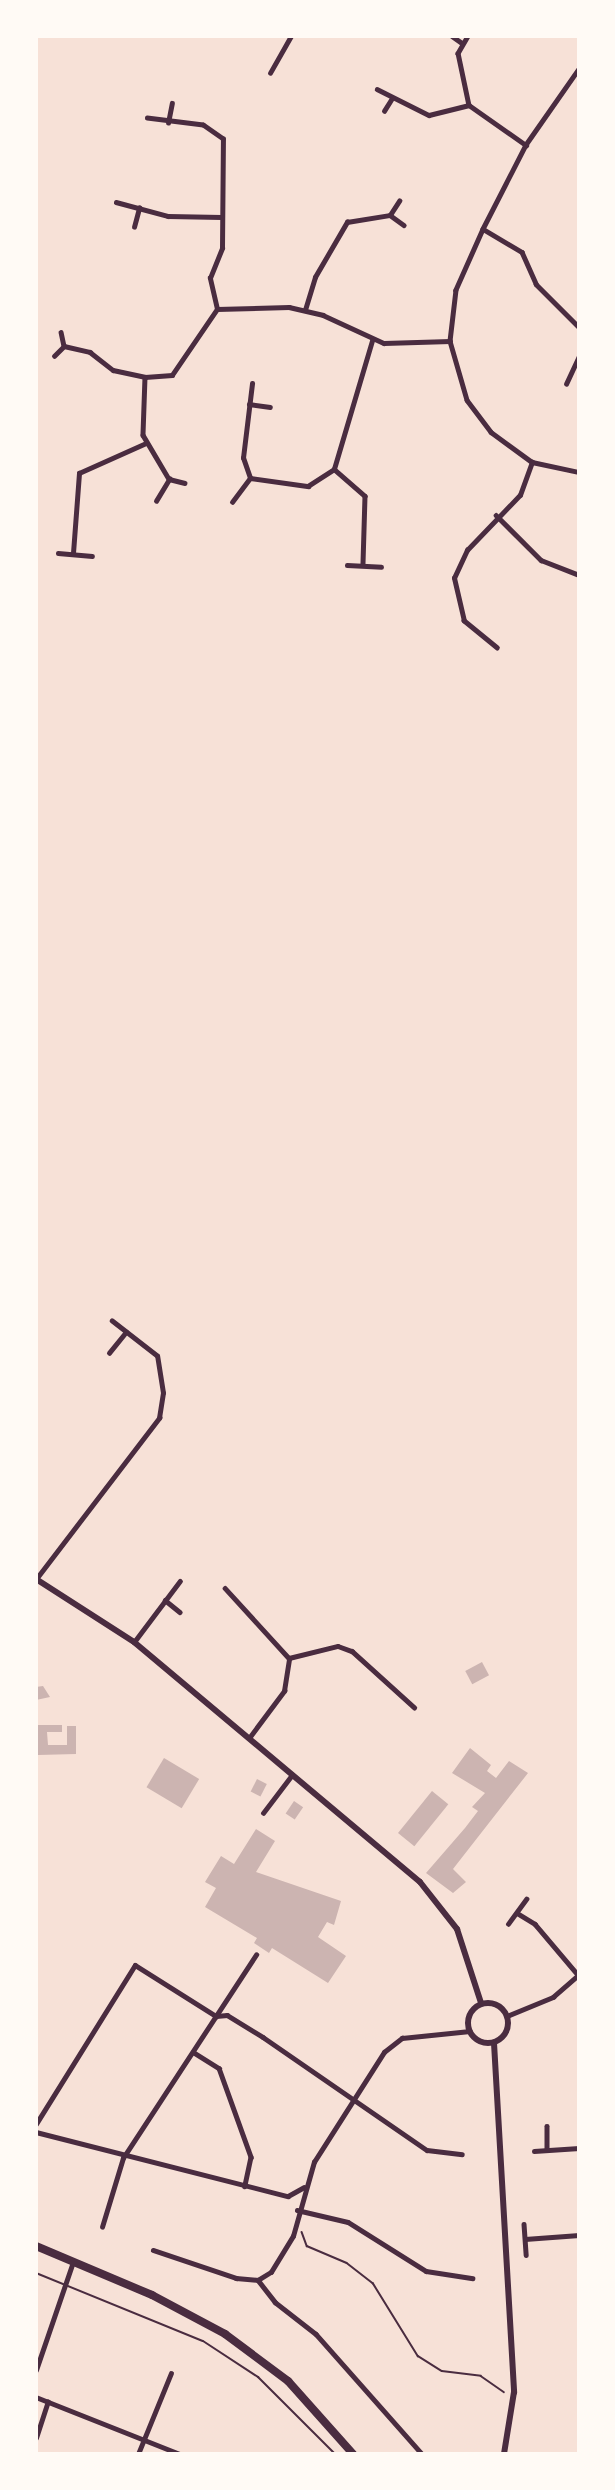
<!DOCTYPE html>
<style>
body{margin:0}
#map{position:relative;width:615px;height:2490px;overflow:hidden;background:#f7e1d7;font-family:"Crimson Pro",serif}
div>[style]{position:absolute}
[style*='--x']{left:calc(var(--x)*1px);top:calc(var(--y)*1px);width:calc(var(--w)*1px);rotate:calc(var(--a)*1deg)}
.building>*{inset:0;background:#ccb4b1;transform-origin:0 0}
.path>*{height:1.5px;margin:-0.75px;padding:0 0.75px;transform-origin:0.75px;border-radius:0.75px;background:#4a2c40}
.service>*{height:2px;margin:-1px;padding:0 1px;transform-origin:1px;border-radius:1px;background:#4a2c40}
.minor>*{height:4.5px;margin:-2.25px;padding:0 2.25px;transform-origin:2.25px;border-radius:2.25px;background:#4a2c40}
.tertiary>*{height:6px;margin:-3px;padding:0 3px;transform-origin:3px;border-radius:3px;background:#4a2c40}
.tertiary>.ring{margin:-3px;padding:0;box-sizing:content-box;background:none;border:6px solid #4a2c40;border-radius:50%}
.primary>*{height:8px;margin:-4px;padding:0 4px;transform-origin:4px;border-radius:4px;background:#4a2c40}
span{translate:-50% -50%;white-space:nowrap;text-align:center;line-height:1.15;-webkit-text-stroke:6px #fffaf5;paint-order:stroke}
.frame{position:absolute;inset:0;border:38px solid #fffaf5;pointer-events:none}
</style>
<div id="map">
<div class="building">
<div style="left:482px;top:1662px;width:15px;height:19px;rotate:62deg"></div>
<div style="clip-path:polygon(43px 1686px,50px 1697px,36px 1700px,36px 1687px)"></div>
<div style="clip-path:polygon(38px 1725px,62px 1725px,62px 1732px,47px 1732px,48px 1745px,67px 1745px,67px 1726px,76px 1726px,76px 1754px,38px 1755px)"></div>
<div style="clip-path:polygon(470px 1748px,491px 1765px,487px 1771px,496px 1778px,509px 1761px,528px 1773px,453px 1869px,466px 1882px,453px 1893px,426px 1873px,465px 1828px,478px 1811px,472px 1807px,485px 1793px,452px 1773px)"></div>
<div style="left:164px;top:1758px;width:41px;height:34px;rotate:31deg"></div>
<div style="left:257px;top:1779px;width:11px;height:14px;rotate:27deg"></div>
<div style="left:432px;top:1791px;width:21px;height:54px;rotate:39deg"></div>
<div style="left:294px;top:1801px;width:11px;height:15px;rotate:34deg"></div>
<div style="clip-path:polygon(256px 1829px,275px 1841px,256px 1872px,341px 1901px,334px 1925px,327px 1922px,318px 1937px,346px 1956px,328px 1983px,272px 1948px,269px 1953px,254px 1943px,257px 1938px,205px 1907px,216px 1888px,205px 1882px,221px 1856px,234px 1864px)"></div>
</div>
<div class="path">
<div style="--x:302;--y:2232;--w:15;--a:70"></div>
<div style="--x:307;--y:2246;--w:43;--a:23"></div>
<div style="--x:347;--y:2263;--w:33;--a:38"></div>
<div style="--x:373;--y:2283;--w:86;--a:58.3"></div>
<div style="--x:418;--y:2356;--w:28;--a:32"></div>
<div style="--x:442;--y:2371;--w:39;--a:7"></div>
<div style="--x:481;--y:2376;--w:28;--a:35"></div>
</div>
<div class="service">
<div style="--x:36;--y:2273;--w:180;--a:22.2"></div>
<div style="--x:203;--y:2341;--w:66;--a:33.2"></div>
<div style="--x:258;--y:2377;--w:109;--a:45"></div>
</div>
<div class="minor">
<div style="--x:452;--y:36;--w:12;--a:35"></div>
<div style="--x:468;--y:36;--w:20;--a:120"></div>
<div style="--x:458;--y:53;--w:53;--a:78.1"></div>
<div style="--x:469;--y:105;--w:70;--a:35.1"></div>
<div style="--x:579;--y:69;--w:93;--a:124.9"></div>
<div style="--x:526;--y:145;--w:94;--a:117.1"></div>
<div style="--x:483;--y:229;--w:67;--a:113.9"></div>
<div style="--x:456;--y:290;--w:51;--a:96.7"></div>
<div style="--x:450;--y:341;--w:61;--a:73.9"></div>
<div style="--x:467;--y:400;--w:40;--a:53"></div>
<div style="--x:491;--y:432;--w:51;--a:36.2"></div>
<div style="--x:532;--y:462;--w:48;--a:12"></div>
<div style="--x:270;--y:73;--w:43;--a:-60.4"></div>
<div style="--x:377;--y:89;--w:58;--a:26.6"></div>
<div style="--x:429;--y:115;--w:41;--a:-14"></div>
<div style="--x:384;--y:111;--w:15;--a:-58"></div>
<div style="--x:168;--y:123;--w:20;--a:-79"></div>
<div style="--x:116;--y:202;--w:54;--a:15.1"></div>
<div style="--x:168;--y:216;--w:53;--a:1.1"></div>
<div style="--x:390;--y:215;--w:17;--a:-57"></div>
<div style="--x:134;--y:227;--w:20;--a:-75"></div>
<div style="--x:483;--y:229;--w:45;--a:30.5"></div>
<div style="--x:522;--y:252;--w:35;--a:66"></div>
<div style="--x:536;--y:284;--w:61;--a:45"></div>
<div style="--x:217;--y:309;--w:72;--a:-1.6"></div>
<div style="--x:289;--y:307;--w:35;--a:13"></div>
<div style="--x:323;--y:315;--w:67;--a:24.7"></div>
<div style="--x:384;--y:343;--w:66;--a:-1.7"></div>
<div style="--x:305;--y:310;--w:34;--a:-73"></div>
<div style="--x:315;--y:277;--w:64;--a:-59.8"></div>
<div style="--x:347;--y:222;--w:44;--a:-9.2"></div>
<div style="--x:390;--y:215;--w:17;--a:36"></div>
<div style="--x:61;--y:332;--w:14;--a:78"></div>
<div style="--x:64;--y:346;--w:27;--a:13"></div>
<div style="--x:90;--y:352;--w:29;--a:38"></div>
<div style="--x:113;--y:370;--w:33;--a:12"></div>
<div style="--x:145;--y:377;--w:27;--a:-4"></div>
<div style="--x:172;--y:375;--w:80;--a:-55.7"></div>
<div style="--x:217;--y:309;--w:32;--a:-103"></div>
<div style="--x:210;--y:278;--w:32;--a:-68"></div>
<div style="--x:222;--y:248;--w:109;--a:-89.5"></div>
<div style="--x:223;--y:139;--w:24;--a:-145"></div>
<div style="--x:203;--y:125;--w:56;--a:-172.9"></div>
<div style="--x:54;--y:356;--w:14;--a:-45"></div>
<div style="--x:145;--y:377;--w:58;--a:92"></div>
<div style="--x:143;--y:435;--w:51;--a:59.4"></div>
<div style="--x:169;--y:479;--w:16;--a:14"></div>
<div style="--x:566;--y:384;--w:31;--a:-65"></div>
<div style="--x:249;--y:404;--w:21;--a:8"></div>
<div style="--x:334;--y:469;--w:41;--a:41.1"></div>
<div style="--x:365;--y:496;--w:69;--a:91.7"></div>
<div style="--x:250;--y:478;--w:59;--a:7.9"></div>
<div style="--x:308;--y:486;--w:31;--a:-33"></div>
<div style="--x:334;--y:469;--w:134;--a:-73.5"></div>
<div style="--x:156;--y:501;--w:26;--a:-59"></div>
<div style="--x:232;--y:502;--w:30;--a:-53"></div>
<div style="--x:250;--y:478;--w:21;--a:-109"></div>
<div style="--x:243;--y:458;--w:75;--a:-83.1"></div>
<div style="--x:496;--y:515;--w:64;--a:45"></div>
<div style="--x:541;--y:560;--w:41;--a:21.5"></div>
<div style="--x:58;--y:553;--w:34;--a:5"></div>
<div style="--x:73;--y:553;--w:80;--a:-85.7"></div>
<div style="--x:79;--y:473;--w:73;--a:-24.1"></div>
<div style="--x:347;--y:565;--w:34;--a:3"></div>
<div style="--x:497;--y:648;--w:43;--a:-140.7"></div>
<div style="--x:464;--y:621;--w:44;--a:-103.1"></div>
<div style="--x:454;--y:578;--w:31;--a:-65"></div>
<div style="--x:467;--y:550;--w:76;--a:-46.1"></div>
<div style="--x:520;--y:495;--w:35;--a:-70"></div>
<div style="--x:109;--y:1353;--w:27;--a:-51"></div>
<div style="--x:36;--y:1579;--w:203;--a:-52.6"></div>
<div style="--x:159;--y:1418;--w:25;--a:-81"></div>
<div style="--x:163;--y:1393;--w:37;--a:-99"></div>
<div style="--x:157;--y:1356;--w:57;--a:-142.1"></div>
<div style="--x:225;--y:1588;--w:95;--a:47.6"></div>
<div style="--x:289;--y:1658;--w:50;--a:-13.8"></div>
<div style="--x:338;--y:1646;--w:15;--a:20"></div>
<div style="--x:352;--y:1651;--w:84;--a:42.1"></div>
<div style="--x:165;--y:1600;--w:19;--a:39"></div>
<div style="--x:134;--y:1642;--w:76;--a:-53"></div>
<div style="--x:249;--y:1738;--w:59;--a:-53.3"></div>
<div style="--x:284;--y:1691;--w:33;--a:-81"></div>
<div style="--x:263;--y:1813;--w:48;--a:-52.7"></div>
<div style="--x:517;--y:1913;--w:21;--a:31"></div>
<div style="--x:535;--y:1924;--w:68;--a:49.8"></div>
<div style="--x:508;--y:1924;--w:31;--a:-54"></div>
<div style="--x:507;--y:2016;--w:50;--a:-22.4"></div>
<div style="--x:553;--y:1997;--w:35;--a:-41"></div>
<div style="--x:193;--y:2052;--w:31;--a:32"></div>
<div style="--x:219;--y:2068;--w:95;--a:70.2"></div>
<div style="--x:251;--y:2157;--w:30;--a:102"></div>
<div style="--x:36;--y:2124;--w:187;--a:-58.1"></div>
<div style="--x:135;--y:1965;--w:96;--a:32.2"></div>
<div style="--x:216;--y:2016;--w:11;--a:-5"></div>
<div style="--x:227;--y:2015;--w:42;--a:31.4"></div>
<div style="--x:263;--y:2037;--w:199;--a:34.6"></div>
<div style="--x:427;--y:2150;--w:35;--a:7"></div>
<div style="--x:547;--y:2126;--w:24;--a:90"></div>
<div style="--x:36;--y:2132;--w:260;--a:14.3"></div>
<div style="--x:288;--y:2196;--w:18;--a:-29"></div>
<div style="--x:534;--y:2151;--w:45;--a:-3.8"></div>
<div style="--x:297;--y:2210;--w:52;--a:13.2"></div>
<div style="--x:348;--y:2222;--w:92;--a:32.1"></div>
<div style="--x:426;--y:2271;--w:47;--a:8.7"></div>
<div style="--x:524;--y:2224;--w:31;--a:86"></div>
<div style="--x:102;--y:2227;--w:72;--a:-73.1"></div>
<div style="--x:123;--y:2158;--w:243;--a:-56.8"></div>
<div style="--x:525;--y:2239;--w:54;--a:-4.2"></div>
<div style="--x:153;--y:2250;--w:88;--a:18.6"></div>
<div style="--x:236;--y:2278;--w:22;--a:5"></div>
<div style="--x:258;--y:2280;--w:15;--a:-32"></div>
<div style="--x:271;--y:2272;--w:42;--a:-58.6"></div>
<div style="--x:293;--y:2236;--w:77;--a:-74.2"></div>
<div style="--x:314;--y:2162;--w:130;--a:-57.5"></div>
<div style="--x:384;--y:2052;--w:23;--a:-38"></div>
<div style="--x:402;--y:2038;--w:68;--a:-5.9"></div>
<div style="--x:258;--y:2280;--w:28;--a:52"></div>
<div style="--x:275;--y:2302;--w:52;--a:38"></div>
<div style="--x:316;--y:2334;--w:160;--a:48.5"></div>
<div style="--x:36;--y:2370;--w:114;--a:-71.1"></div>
<div style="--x:36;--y:2397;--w:155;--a:21.6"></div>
<div style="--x:36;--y:2438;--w:38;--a:-72"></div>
<div style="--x:138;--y:2454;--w:87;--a:-67.8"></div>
</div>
<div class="tertiary">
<div style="--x:36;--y:1579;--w:117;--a:32.7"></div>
<div style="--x:134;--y:1642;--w:373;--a:40"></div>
<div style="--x:420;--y:1882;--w:60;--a:51.8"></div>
<div style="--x:457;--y:1929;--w:78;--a:72"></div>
<div class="ring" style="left:468px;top:2003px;width:34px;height:34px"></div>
<div style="--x:494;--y:2043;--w:350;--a:86.7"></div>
<div style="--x:514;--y:2392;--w:63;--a:99.2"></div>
</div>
<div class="primary">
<div style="--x:36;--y:2246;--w:126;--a:22.9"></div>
<div style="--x:152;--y:2295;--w:83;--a:28.1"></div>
<div style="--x:225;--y:2334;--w:79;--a:36.7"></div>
<div style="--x:288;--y:2381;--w:98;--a:48.3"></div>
</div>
<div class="frame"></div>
</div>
